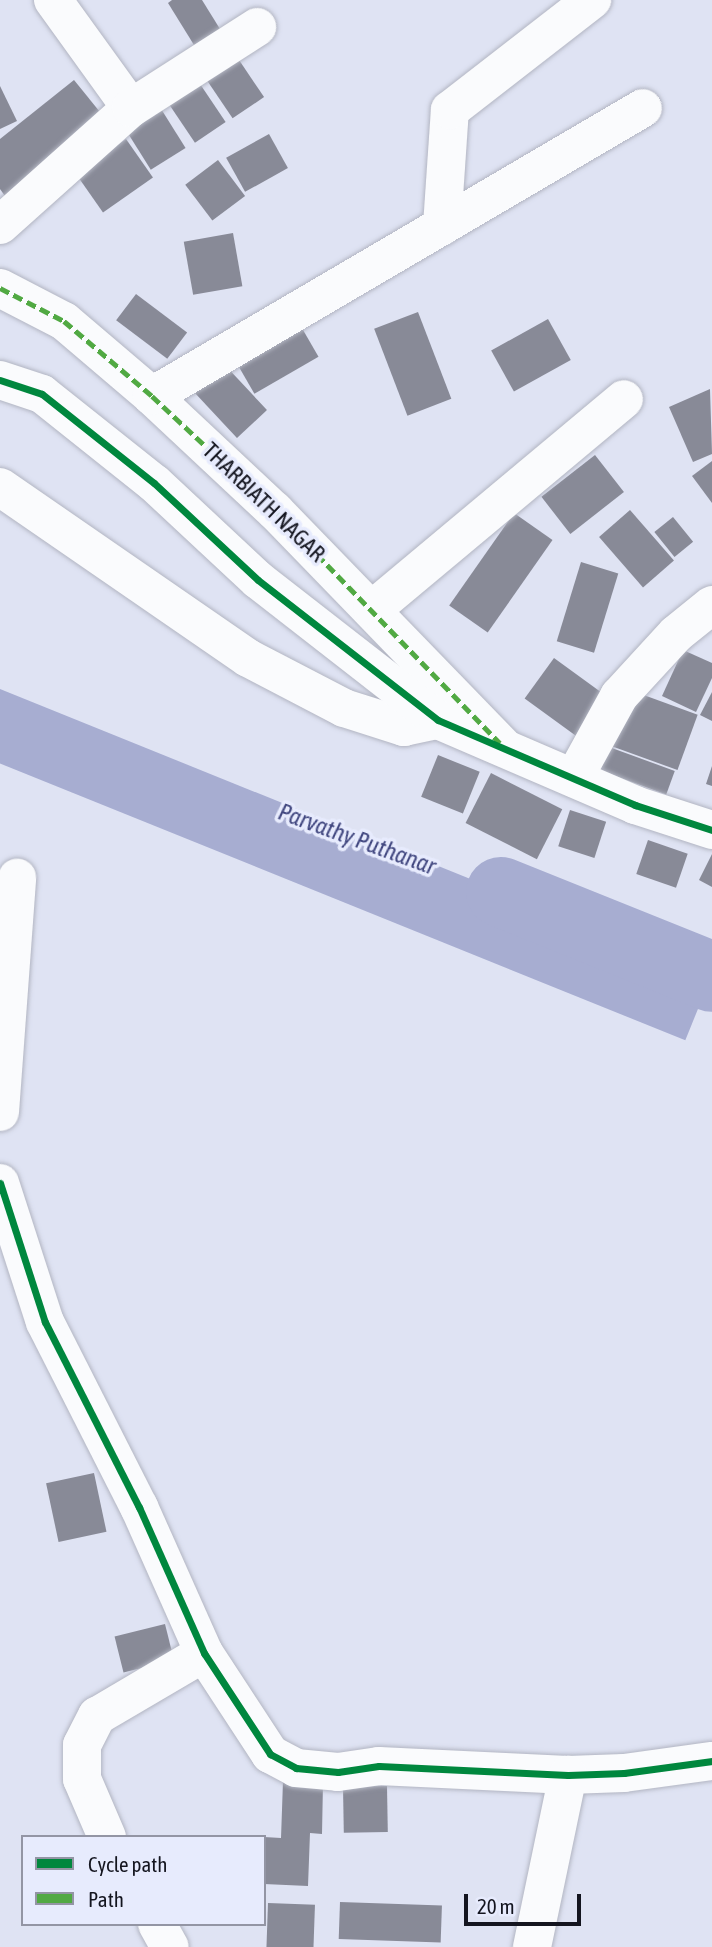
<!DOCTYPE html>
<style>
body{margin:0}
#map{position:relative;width:712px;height:1947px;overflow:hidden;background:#dfe3f3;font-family:"Asap Condensed",sans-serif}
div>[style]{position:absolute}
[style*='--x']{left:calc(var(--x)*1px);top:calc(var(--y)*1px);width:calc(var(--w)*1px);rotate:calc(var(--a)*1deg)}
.water>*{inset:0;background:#a7add1;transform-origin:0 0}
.river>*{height:70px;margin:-35px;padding:0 35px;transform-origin:35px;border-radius:35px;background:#a7add1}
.building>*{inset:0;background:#888a97;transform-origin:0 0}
.roads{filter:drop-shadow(0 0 2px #b2b5c2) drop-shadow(0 0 2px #b2b5c2)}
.street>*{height:38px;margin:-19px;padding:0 19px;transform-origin:19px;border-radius:19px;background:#fafbfd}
.secondary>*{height:38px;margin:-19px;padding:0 19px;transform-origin:19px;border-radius:19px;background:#fafbfd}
.quiet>*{height:5px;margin-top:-2.5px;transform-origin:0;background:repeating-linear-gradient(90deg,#51a943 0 10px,transparent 0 15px)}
.cycleway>*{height:7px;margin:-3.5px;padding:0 3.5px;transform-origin:3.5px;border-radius:3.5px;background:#00873e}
span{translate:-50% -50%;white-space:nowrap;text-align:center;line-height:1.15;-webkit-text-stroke:7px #e7ebfd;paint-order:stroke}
.street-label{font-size:23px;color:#14151f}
.water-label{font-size:24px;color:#40467f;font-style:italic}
.legend{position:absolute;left:21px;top:1835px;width:245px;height:91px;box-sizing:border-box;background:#e7ebfd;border:2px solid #9395a4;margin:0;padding:9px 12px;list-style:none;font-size:21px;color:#14151f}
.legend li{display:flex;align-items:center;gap:14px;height:35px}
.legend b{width:35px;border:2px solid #9395a4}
.scale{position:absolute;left:464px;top:1894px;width:117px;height:32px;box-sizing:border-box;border:4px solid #14151f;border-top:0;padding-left:9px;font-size:21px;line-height:24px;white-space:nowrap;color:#14151f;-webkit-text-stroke:5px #e7ebfd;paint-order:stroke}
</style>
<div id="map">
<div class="water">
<div style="left:0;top:689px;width:767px;height:69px;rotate:22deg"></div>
</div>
<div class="river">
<div style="--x:501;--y:892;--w:227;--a:21.9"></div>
</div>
<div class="building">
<div style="clip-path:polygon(172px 0,202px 0,220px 29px,194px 45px,168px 3px)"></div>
<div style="left:235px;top:54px;width:52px;height:38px;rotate:56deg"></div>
<div style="left:196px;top:78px;width:53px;height:37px;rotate:56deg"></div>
<div style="clip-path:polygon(74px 80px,104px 117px,5px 196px,0 189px,0 139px)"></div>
<div style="clip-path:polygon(0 86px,17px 121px,0 129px)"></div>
<div style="left:158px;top:104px;width:52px;height:41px;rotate:58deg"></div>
<div style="left:269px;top:134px;width:39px;height:49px;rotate:61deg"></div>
<div style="left:126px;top:139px;width:47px;height:61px;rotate:55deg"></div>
<div style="left:218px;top:160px;width:45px;height:41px;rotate:53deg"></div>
<div style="left:233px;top:233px;width:54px;height:50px;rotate:80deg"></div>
<div style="left:136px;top:294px;width:64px;height:33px;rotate:37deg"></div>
<div style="left:418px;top:312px;width:93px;height:47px;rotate:69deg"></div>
<div style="left:548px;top:319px;width:47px;height:65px;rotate:61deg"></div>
<div style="left:299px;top:323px;width:39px;height:74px;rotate:60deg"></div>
<div style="left:224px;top:364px;width:63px;height:41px;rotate:47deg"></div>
<div style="clip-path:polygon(710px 389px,712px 454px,693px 462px,669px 407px)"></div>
<div style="left:595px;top:455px;width:47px;height:68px;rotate:52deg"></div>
<div style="clip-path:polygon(712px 461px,712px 503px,692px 476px)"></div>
<div style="left:630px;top:510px;width:67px;height:41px;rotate:49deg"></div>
<div style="left:514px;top:513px;width:47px;height:113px;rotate:35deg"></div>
<div style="left:673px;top:517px;width:32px;height:24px;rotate:51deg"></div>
<div style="left:581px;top:562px;width:39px;height:83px;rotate:17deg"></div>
<div style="clip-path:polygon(683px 650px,712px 663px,712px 678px,696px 712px,662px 696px)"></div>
<div style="left:554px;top:658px;width:68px;height:50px;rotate:36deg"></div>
<div style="left:630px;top:690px;width:72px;height:59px;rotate:20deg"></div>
<div style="clip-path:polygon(712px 692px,712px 721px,700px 715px)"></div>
<div style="left:609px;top:747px;width:70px;height:25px;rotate:20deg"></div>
<div style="left:438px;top:755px;width:45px;height:45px;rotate:22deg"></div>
<div style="clip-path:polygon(712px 766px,712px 786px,706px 784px)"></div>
<div style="left:491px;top:773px;width:80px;height:56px;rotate:27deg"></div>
<div style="left:570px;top:810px;width:38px;height:38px;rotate:18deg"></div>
<div style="left:648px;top:840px;width:42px;height:36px;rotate:19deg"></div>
<div style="clip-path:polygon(712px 854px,712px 887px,699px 880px)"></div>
<div style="left:94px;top:1473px;width:60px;height:49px;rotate:78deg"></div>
<div style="left:165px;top:1624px;width:37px;height:52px;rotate:76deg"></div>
<div style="clip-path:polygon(283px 1781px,323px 1783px,322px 1834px,310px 1833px,308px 1886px,264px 1884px,264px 1837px,281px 1838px)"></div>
<div style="left:387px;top:1786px;width:46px;height:44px;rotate:89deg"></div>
<div style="left:340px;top:1902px;width:102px;height:37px;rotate:2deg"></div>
<div style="left:268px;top:1903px;width:47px;height:44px;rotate:2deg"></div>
</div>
<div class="roads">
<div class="street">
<div style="--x:53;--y:0;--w:133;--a:54.2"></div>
<div style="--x:0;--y:225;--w:176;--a:-41.8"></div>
<div style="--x:131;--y:108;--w:150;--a:-32.7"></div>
<div style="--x:442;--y:226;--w:116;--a:-86.1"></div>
<div style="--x:450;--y:110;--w:180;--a:-37.8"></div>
<div style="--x:0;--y:288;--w:72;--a:27.3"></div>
<div style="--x:64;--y:321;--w:116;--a:40.4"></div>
<div style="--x:152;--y:396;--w:168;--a:43.1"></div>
<div style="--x:275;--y:511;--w:327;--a:45.9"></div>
<div style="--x:152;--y:396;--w:569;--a:-30.39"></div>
<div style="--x:0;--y:487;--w:301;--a:34.6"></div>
<div style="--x:248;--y:658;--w:108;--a:27.5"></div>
<div style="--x:344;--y:708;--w:63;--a:17.6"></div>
<div style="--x:404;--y:727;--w:35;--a:-12"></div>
<div style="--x:373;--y:609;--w:327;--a:-39.9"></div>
<div style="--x:574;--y:778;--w:94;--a:-61.2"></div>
<div style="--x:619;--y:696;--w:84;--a:-47.4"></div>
<div style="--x:676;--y:634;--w:46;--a:-38.9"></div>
<div style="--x:0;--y:1112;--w:235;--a:-85.8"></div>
<div style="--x:0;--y:1183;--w:146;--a:72.1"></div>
<div style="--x:45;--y:1322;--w:208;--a:63.1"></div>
<div style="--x:139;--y:1507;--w:160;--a:66"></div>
<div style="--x:204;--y:1653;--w:121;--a:56.8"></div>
<div style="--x:270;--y:1754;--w:30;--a:28"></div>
<div style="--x:296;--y:1768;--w:42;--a:5.4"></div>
<div style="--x:338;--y:1772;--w:41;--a:-8.3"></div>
<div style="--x:379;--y:1766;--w:189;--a:2.7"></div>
<div style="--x:568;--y:1775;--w:56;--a:-2"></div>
<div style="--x:624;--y:1773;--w:89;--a:-7.8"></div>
<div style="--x:107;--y:1837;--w:63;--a:-113.3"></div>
<div style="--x:82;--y:1779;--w:34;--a:-90"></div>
<div style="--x:82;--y:1745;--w:33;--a:-63"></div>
<div style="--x:97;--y:1716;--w:124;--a:-30.5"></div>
<div style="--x:157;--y:1924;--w:26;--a:61"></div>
<div style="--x:532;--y:1947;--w:176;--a:-78.2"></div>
</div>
<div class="secondary">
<div style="--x:0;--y:380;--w:44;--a:18.4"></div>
<div style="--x:42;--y:394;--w:143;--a:38.5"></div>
<div style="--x:154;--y:483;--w:142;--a:43"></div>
<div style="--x:258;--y:580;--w:228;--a:37.9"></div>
<div style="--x:438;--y:720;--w:215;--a:23.3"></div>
<div style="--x:635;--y:805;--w:81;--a:18"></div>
</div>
</div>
<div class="quiet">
<div style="--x:0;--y:288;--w:72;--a:27.3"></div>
<div style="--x:64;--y:321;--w:116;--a:40.4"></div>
<div style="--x:152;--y:396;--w:168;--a:43.1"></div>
<div style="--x:275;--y:511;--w:323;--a:45.9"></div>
</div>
<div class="cycleway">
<div style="--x:0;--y:380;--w:44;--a:18.4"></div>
<div style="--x:42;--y:394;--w:143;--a:38.5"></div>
<div style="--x:154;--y:483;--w:142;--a:43"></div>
<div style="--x:258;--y:580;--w:228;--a:37.9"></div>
<div style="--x:438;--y:720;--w:215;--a:23.3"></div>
<div style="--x:635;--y:805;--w:81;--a:18"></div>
<div style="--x:0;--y:1183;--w:146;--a:72.1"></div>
<div style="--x:45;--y:1322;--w:208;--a:63.1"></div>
<div style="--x:139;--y:1507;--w:160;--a:66"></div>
<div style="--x:204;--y:1653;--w:121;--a:56.8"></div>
<div style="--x:270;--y:1754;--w:30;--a:28"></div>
<div style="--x:296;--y:1768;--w:42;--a:5.4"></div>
<div style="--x:338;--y:1772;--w:41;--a:-8.3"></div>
<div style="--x:379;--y:1766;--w:189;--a:2.7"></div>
<div style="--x:568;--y:1775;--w:56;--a:-2"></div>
<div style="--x:624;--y:1773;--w:89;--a:-7.8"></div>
</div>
<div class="street-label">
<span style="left:264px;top:502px;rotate:44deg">THARBIATH NAGAR</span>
</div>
<div class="water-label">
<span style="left:357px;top:839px;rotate:20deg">Parvathy Puthanar</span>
</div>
<ul class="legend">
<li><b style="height:9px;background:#00873e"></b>Cycle path</li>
<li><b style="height:9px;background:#51a943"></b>Path</li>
</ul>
<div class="scale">20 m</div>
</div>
